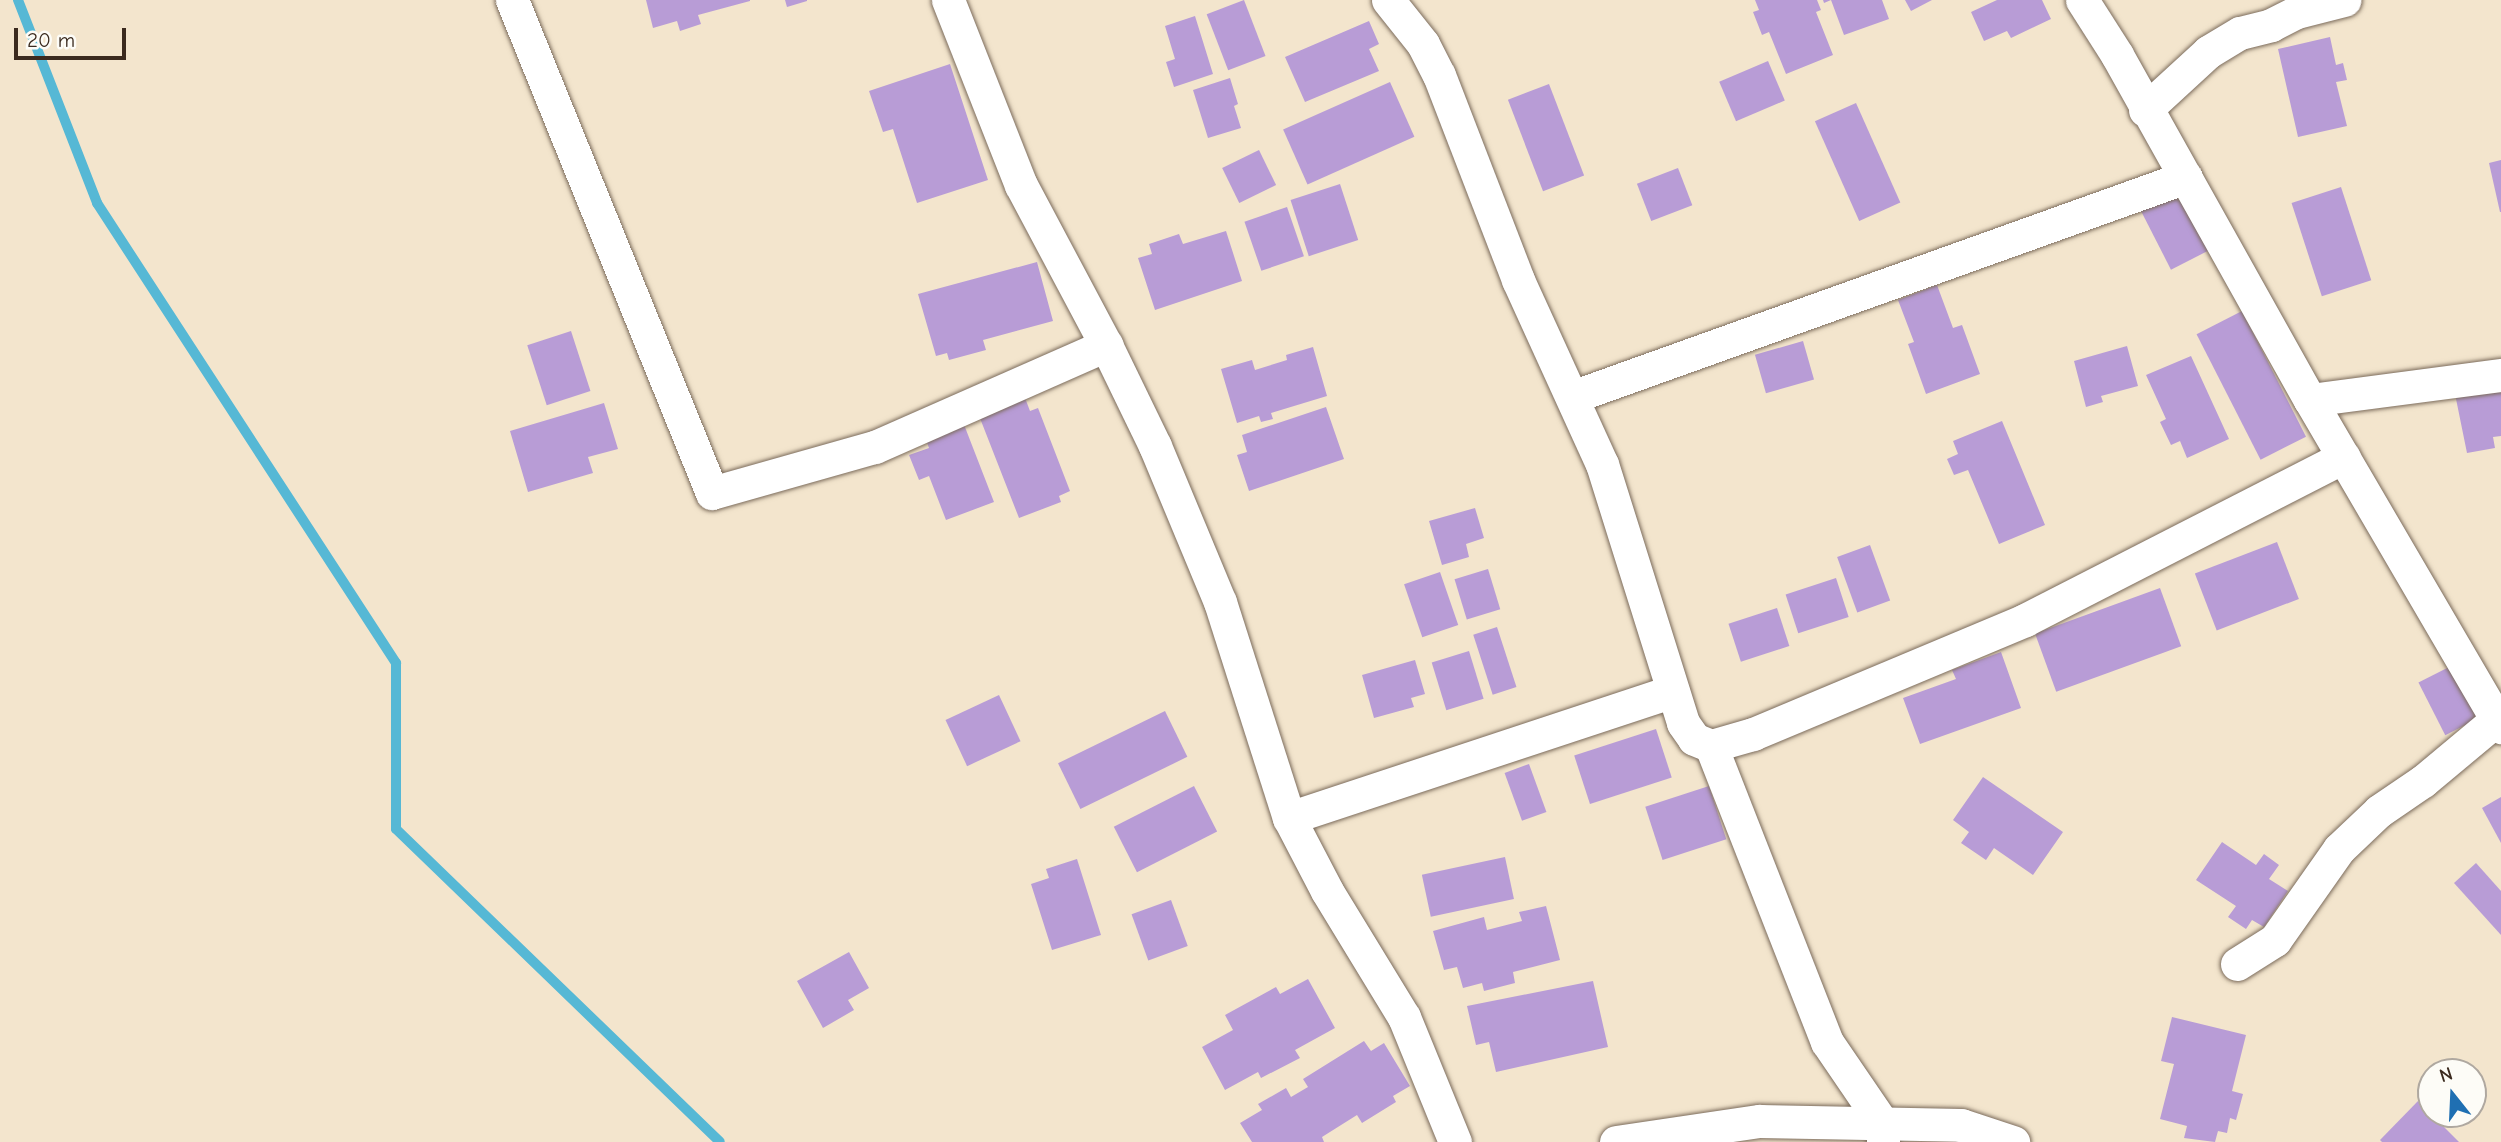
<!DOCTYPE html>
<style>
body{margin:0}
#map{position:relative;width:2501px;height:1142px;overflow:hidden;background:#f3e5cd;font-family:"Comic Neue",sans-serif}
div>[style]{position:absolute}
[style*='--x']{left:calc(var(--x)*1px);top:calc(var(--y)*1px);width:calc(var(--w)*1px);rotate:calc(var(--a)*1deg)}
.stream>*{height:10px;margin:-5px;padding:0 5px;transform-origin:5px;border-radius:5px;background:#56b8d5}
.building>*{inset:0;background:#b89cd6;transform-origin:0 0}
.roads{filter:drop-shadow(0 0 2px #7b6b5b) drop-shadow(0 0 2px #7b6b5b)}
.minor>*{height:33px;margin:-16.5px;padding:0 16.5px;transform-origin:16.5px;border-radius:16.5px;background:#fff}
span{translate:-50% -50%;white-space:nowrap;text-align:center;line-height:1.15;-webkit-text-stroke:6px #fdfcf7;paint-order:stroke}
.north{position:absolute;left:2417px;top:1058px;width:70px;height:70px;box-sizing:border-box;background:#fdfcf7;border:2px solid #afa8a0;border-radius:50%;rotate:342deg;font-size:19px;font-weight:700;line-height:28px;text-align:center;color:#3b2a1e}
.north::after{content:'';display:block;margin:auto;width:24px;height:32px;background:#1f6fb2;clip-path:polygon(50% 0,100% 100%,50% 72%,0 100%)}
.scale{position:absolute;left:14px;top:28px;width:112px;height:32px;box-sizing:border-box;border:4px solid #3b2a1e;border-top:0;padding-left:9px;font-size:21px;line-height:24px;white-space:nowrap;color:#3b2a1e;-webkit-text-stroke:5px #fdfcf7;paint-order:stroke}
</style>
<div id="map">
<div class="stream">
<div style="--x:18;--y:0;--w:218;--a:68.7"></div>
<div style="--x:97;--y:203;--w:549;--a:56.98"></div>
<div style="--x:396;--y:663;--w:166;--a:90"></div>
<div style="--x:396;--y:829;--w:450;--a:44"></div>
</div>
<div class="building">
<div style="clip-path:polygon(646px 0,750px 0,750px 1px,698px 15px,701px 24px,680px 31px,677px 21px,653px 28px)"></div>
<div style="clip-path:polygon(785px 0,807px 0,807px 1px,787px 7px)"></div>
<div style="left:1244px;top:0;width:60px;height:40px;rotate:69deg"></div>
<div style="clip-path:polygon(1755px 0,1817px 0,1821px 10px,1816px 12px,1833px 55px,1786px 74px,1769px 32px,1762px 35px,1753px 12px,1759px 10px)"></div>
<div style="clip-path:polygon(1823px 0,1882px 0,1889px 19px,1844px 35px,1831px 0,1824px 3px)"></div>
<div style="clip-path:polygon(1905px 0,1932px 0,1911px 11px)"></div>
<div style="clip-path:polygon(1997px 0,2042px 0,2051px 19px,2011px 38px,2007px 31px,1984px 41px,1971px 12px)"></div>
<div style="clip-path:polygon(1195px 16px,1213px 74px,1174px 87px,1166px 62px,1175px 59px,1165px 26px)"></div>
<div style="clip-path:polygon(1369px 21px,1379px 44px,1369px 49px,1379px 71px,1305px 102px,1285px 57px)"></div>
<div style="clip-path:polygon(2330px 37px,2336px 65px,2343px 63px,2347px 80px,2336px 82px,2347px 126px,2298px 137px,2278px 49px)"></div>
<div style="left:1768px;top:61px;width:43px;height:53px;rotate:67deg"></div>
<div style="clip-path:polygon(950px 64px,988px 180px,917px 203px,893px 129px,883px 132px,869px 91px)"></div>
<div style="clip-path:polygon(1230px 78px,1238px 104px,1234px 106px,1241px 128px,1208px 138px,1193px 90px)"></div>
<div style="left:1390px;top:82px;width:60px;height:117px;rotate:66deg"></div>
<div style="left:1549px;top:84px;width:98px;height:44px;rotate:69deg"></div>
<div style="left:1856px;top:103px;width:109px;height:45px;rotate:66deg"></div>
<div style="left:1259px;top:150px;width:39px;height:41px;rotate:64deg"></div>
<div style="clip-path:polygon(2501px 160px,2501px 212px,2500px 212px,2489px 163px)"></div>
<div style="left:1678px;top:168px;width:40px;height:44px;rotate:69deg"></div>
<div style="left:1340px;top:184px;width:59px;height:52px;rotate:72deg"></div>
<div style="left:2341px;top:187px;width:98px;height:52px;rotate:72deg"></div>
<div style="left:2182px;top:190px;width:66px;height:46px;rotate:63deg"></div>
<div style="left:1287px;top:207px;width:52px;height:45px;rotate:71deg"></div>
<div style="clip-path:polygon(1226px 231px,1242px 281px,1155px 310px,1138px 258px,1152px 254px,1149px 244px,1179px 234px,1183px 244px)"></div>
<div style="clip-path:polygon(1037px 262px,1053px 321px,983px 340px,986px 350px,949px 360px,947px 353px,936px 356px,918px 294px)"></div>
<div style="clip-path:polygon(1937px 285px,1953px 328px,1962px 325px,1980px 374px,1926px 394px,1908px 344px,1914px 342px,1898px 300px)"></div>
<div style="left:2242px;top:311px;width:141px;height:51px;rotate:63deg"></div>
<div style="left:571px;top:331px;width:63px;height:46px;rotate:72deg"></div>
<div style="left:1803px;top:341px;width:40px;height:50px;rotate:74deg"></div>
<div style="clip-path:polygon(2127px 346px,2138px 386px,2101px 396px,2103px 402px,2086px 407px,2074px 361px)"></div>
<div style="clip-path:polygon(1313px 347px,1327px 396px,1271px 413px,1273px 419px,1261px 422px,1259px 416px,1237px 423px,1221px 369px,1252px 360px,1255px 370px,1287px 360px,1286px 355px)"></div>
<div style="clip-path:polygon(2191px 356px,2229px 439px,2187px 458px,2180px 441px,2171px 445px,2160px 422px,2166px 419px,2146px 375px)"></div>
<div style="clip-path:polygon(2501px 385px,2501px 436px,2493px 437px,2495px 448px,2467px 453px,2455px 394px)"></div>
<div style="clip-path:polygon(1022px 390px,1030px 411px,1038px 408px,1070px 491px,1059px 496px,1061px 502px,1019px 518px,976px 408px)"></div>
<div style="clip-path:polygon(604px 403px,618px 449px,588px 457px,593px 473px,528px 492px,510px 431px)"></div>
<div style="clip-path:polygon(1326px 407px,1344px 459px,1249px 491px,1237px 455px,1247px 452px,1242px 435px)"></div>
<div style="clip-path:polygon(2002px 421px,2045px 525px,1999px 544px,1968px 470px,1954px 475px,1947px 459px,1958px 454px,1953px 441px)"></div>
<div style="clip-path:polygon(963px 422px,994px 502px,946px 520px,929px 476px,919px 480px,909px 455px,929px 448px,925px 437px)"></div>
<div style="clip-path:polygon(1475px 508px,1484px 538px,1466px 544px,1469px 557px,1442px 565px,1429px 521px)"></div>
<div style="left:2277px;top:542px;width:61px;height:88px;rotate:69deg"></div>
<div style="left:1870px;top:545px;width:59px;height:35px;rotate:70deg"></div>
<div style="left:1488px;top:569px;width:42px;height:35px;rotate:73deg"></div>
<div style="left:1440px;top:572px;width:56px;height:38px;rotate:71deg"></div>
<div style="left:1836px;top:578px;width:41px;height:53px;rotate:72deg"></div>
<div style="left:2160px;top:588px;width:62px;height:133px;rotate:70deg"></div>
<div style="left:1777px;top:608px;width:40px;height:51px;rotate:72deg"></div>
<div style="left:1497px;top:627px;width:63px;height:25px;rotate:72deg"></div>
<div style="left:1469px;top:651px;width:50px;height:39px;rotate:73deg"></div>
<div style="clip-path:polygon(2001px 652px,2021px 708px,1920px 744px,1903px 698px,1956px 679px,1952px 670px)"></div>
<div style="clip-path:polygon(1415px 660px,1425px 694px,1411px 698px,1414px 707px,1374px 718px,1362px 675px)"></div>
<div style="left:2455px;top:664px;width:59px;height:41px;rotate:63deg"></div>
<div style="left:999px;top:695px;width:51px;height:59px;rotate:65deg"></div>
<div style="left:1165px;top:711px;width:51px;height:119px;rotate:64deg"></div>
<div style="left:1656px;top:729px;width:51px;height:86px;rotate:72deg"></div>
<div style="left:1529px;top:764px;width:51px;height:26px;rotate:70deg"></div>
<div style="clip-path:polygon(1983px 777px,2063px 832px,2033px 875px,1994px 848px,1986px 860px,1961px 843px,1969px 832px,1953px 820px)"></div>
<div style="left:1194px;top:786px;width:51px;height:90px;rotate:63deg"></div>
<div style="left:1709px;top:786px;width:56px;height:67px;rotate:72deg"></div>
<div style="clip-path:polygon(2501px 797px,2501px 843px,2482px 808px)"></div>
<div style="clip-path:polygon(2222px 842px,2256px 865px,2264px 854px,2279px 865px,2269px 879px,2288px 891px,2264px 927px,2252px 920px,2246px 929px,2228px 917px,2236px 906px,2196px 880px)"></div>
<div style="left:1505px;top:857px;width:43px;height:85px;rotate:78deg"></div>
<div style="clip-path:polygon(1077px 859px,1101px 935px,1052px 950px,1031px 884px,1049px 878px,1046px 869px)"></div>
<div style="clip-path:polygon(2476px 863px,2501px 891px,2501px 935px,2454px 883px)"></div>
<div style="left:1171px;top:900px;width:49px;height:42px;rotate:70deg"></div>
<div style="clip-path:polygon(1546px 906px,1560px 960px,1513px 972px,1515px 983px,1484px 991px,1482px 983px,1463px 988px,1457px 967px,1444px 970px,1433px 931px,1484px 917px,1487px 930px,1522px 921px,1519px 912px)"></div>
<div style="clip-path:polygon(849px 952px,869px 988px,848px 1000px,854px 1010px,823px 1028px,797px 981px)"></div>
<div style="clip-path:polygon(1308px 979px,1335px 1028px,1295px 1050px,1300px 1058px,1261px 1078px,1258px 1072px,1225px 1090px,1202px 1047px,1233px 1030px,1225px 1015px,1276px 987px,1280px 994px)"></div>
<div style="clip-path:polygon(1593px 981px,1608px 1047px,1496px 1072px,1489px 1042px,1476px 1045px,1467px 1006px)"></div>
<div style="clip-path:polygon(2172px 1017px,2246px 1035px,2232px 1091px,2243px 1094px,2236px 1120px,2230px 1118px,2227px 1133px,2218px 1131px,2215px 1142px,2184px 1138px,2187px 1126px,2160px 1119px,2174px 1064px,2161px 1061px)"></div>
<div style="clip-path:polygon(1364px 1041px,1371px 1051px,1384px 1043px,1410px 1086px,1393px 1096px,1396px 1102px,1362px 1123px,1357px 1115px,1322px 1137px,1324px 1142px,1252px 1142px,1240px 1123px,1262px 1110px,1258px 1104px,1286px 1088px,1291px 1097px,1308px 1087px,1303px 1079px)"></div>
<div style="clip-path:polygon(2418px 1101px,2459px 1142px,2382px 1142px,2380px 1140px)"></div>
</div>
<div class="roads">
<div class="minor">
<div style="--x:512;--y:0;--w:532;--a:67.92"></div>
<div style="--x:712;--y:493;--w:169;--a:-15.8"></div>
<div style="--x:875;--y:447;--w:253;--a:-23.8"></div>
<div style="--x:948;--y:0;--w:199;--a:68.5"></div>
<div style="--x:1021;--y:185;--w:181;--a:62"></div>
<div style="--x:1106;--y:345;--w:112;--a:64.1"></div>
<div style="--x:1155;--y:446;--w:169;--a:67.4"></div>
<div style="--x:1220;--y:602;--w:227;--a:72.3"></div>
<div style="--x:1289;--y:818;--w:82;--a:62.5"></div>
<div style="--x:1327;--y:891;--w:148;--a:58.6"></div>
<div style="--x:1404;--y:1017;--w:135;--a:67.8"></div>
<div style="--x:1388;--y:0;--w:56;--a:51.5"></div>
<div style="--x:1423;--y:44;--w:35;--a:63"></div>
<div style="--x:1439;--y:75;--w:220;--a:68.9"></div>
<div style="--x:1518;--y:280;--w:202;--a:65.5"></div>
<div style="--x:1602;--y:464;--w:271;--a:72.6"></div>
<div style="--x:1683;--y:723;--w:19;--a:55"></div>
<div style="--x:1694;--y:739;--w:18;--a:22"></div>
<div style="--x:1711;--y:746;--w:44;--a:-15.9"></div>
<div style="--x:1753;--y:734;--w:295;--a:-22.7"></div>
<div style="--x:2025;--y:620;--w:358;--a:-27.1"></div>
<div style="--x:2082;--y:0;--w:65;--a:57.5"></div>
<div style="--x:2117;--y:55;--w:395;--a:60.8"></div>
<div style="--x:2310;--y:400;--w:379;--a:59.7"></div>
<div style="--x:2145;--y:110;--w:86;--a:-42.6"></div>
<div style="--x:2208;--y:52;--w:37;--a:-31"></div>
<div style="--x:2240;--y:33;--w:32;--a:-14"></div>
<div style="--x:2271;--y:25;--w:29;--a:-27"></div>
<div style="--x:2297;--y:12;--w:49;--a:-14.3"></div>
<div style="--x:1572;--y:397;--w:652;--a:-19.71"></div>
<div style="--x:2310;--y:400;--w:193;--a:-7.5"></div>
<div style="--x:1711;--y:746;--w:318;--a:68.6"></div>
<div style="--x:1827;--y:1042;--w:99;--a:55.7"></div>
<div style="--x:1883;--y:1124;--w:18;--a:90"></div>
<div style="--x:1289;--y:818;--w:404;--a:-18.3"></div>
<div style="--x:2237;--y:964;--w:45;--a:-32.3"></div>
<div style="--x:2275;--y:940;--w:111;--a:-54.9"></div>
<div style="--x:2339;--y:849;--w:55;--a:-43.5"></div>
<div style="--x:2379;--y:811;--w:53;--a:-34.3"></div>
<div style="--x:2423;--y:781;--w:102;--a:-39.8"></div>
<div style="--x:1616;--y:1142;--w:145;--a:-8.4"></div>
<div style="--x:1759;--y:1121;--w:202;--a:1.1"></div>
<div style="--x:1961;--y:1125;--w:55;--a:18.1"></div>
</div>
</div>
<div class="north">N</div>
<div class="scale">20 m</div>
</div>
